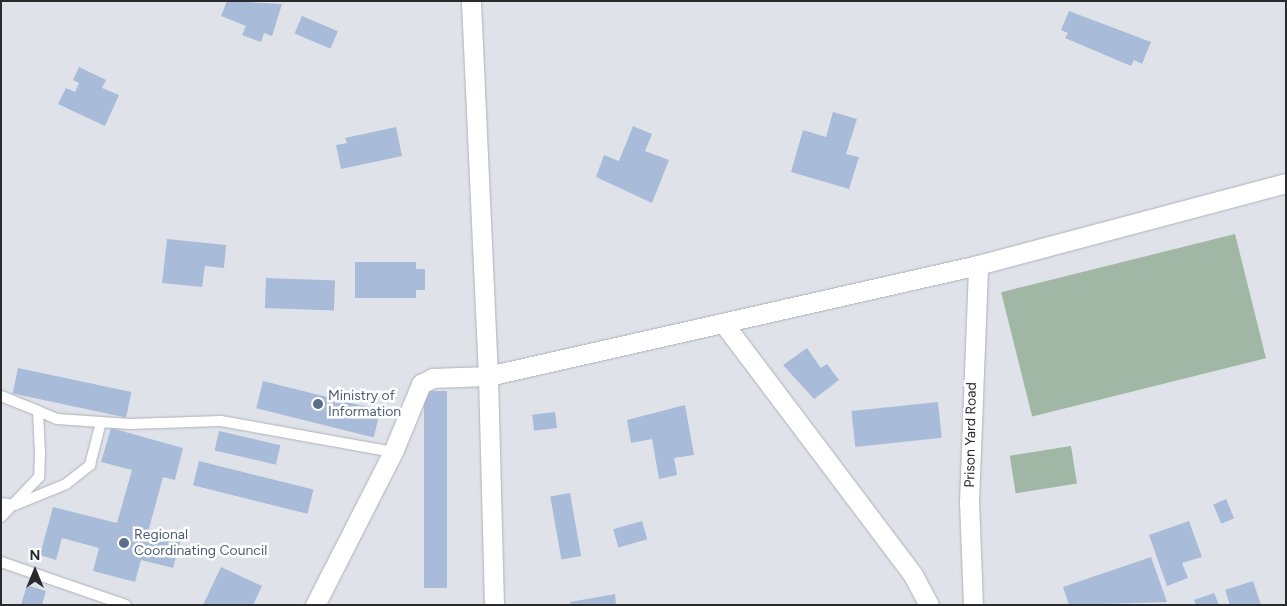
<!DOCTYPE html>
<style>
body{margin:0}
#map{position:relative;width:1287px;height:606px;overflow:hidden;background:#dfe3e9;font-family:Figtree,sans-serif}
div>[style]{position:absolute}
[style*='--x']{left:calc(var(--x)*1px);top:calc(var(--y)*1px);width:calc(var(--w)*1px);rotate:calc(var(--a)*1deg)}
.green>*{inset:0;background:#9fb7a4;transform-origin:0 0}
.building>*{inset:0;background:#a8bbd9;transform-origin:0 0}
.roads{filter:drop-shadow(0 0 1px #aeb1b8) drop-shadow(0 0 1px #aeb1b8)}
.service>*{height:10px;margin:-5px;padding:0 5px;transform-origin:5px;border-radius:5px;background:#fff}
.minor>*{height:19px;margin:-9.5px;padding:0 9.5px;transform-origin:9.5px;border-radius:9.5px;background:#fff}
.dots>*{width:14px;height:14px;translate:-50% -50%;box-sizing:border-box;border:2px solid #fff;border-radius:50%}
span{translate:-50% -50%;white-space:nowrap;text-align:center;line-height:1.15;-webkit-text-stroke:5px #fff;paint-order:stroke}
.service-label{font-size:14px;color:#4e5e75}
.left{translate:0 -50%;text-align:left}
.street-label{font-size:14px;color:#282a2c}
.frame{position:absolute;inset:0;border:2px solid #282a2c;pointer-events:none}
.north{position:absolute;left:10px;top:546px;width:50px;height:50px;-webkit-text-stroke:4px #fff;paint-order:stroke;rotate:0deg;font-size:14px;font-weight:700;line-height:20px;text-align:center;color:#282a2c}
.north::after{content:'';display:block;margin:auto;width:18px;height:22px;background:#282a2c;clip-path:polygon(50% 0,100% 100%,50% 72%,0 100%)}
</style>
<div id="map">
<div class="green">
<div style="left:1235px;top:234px;width:128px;height:241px;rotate:76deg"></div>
<div style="left:1071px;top:446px;width:38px;height:62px;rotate:81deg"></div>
</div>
<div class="building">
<div style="clip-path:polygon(227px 1px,282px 4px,272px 36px,264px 33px,261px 42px,242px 35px,246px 26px,221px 16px)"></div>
<div style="clip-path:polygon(1069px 11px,1151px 42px,1142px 64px,1134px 60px,1131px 66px,1065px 38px,1068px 33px,1061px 30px)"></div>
<div style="left:302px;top:16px;width:39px;height:19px;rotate:23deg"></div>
<div style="clip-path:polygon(79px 67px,106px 80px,102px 88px,119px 95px,105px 126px,58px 104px,66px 88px,75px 92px,79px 83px,73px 80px)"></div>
<div style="clip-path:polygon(833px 112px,857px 119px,846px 154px,859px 157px,849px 189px,791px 172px,803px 130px,826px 137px)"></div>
<div style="clip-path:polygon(633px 126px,652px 134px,645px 151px,669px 160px,652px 203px,596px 177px,604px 155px,619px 161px)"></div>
<div style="clip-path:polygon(396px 127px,402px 156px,341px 169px,336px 145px,347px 143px,345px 138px)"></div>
<div style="clip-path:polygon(167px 239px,226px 245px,224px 268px,205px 266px,202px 287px,162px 283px)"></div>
<div style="clip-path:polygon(355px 262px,416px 262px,416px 269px,425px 269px,425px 290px,416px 290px,416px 298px,355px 298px)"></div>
<div style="left:266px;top:278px;width:69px;height:30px;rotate:2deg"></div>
<div style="clip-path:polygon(807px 348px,821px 368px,827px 364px,839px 380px,814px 399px,783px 365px)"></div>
<div style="left:18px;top:368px;width:116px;height:26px;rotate:12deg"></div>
<div style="left:263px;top:381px;width:121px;height:28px;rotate:14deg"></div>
<div style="left:424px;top:391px;width:23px;height:197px"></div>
<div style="left:938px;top:402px;width:36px;height:87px;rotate:84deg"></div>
<div style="clip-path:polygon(685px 405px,694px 455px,674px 458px,677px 475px,659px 479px,652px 439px,631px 443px,627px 420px)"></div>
<div style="left:555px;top:412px;width:16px;height:23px;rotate:83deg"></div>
<div style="clip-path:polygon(111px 428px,183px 448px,175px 480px,163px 477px,148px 532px,181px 540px,173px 568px,141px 560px,135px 582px,93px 571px,99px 548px,62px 538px,56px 560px,40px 555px,53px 507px,117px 523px,132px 470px,101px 462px)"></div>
<div style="left:219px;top:431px;width:63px;height:20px;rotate:13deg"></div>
<div style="left:199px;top:461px;width:118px;height:25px;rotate:14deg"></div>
<div style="left:570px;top:493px;width:64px;height:20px;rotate:80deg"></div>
<div style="left:1226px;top:499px;width:21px;height:14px;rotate:67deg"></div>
<div style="left:642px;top:521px;width:19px;height:30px;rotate:74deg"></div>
<div style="clip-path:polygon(1189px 521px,1202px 557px,1182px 563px,1188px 578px,1167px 586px,1149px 535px)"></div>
<div style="clip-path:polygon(1151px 557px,1167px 602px,1069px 605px,1063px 587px)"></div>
<div style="clip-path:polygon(221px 567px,262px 586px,253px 605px,203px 605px)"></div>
<div style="clip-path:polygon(1253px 581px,1261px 605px,1230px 605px,1225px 590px)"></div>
<div style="clip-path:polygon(27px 585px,46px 591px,42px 605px,21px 605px)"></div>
<div style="clip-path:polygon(1214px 593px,1219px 605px,1196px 605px,1194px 600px)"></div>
<div style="clip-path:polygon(615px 594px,616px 605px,571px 605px,570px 602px)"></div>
</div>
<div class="roads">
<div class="service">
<div style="--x:1;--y:396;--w:40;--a:22"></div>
<div style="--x:38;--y:411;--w:42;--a:87.3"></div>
<div style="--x:40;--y:453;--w:24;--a:92"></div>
<div style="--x:39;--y:477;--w:55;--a:133.5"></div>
<div style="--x:38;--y:411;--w:21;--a:23"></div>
<div style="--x:57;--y:419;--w:73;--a:3.9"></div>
<div style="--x:130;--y:424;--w:91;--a:-1.9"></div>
<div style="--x:221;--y:421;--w:175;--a:10.2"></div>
<div style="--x:1;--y:503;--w:14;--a:8"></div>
<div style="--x:15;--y:505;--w:55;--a:-22.4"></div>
<div style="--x:66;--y:484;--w:31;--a:-38"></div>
<div style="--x:90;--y:465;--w:44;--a:-75.7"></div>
<div style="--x:1;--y:562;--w:132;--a:19"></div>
</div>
<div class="minor">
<div style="--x:724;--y:324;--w:314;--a:53"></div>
<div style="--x:913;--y:575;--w:34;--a:62"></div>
<div style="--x:315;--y:605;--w:172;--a:-63"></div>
<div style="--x:393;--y:452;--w:74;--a:-67.6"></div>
<div style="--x:421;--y:384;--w:13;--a:-27"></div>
<div style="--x:433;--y:378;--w:55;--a:-2.1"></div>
<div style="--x:488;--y:376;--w:375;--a:-92.6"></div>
<div style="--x:494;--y:605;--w:229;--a:-91.5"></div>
<div style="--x:488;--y:376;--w:502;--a:-12.76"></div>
<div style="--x:978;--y:265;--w:319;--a:-14.9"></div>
<div style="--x:973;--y:605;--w:103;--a:-92.2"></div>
<div style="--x:969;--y:502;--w:237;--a:-87.8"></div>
</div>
</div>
<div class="dots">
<div style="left:318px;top:404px;background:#5c6f8a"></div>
<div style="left:124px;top:543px;background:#5c6f8a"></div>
</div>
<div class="service-label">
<span class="left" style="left:328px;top:404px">Ministry of<br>Information</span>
<span class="left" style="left:134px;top:543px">Regional<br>Coordinating Council</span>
</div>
<div class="street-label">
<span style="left:971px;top:435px;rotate:-89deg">Prison Yard Road</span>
</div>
<div class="frame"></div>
<div class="north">N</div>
</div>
